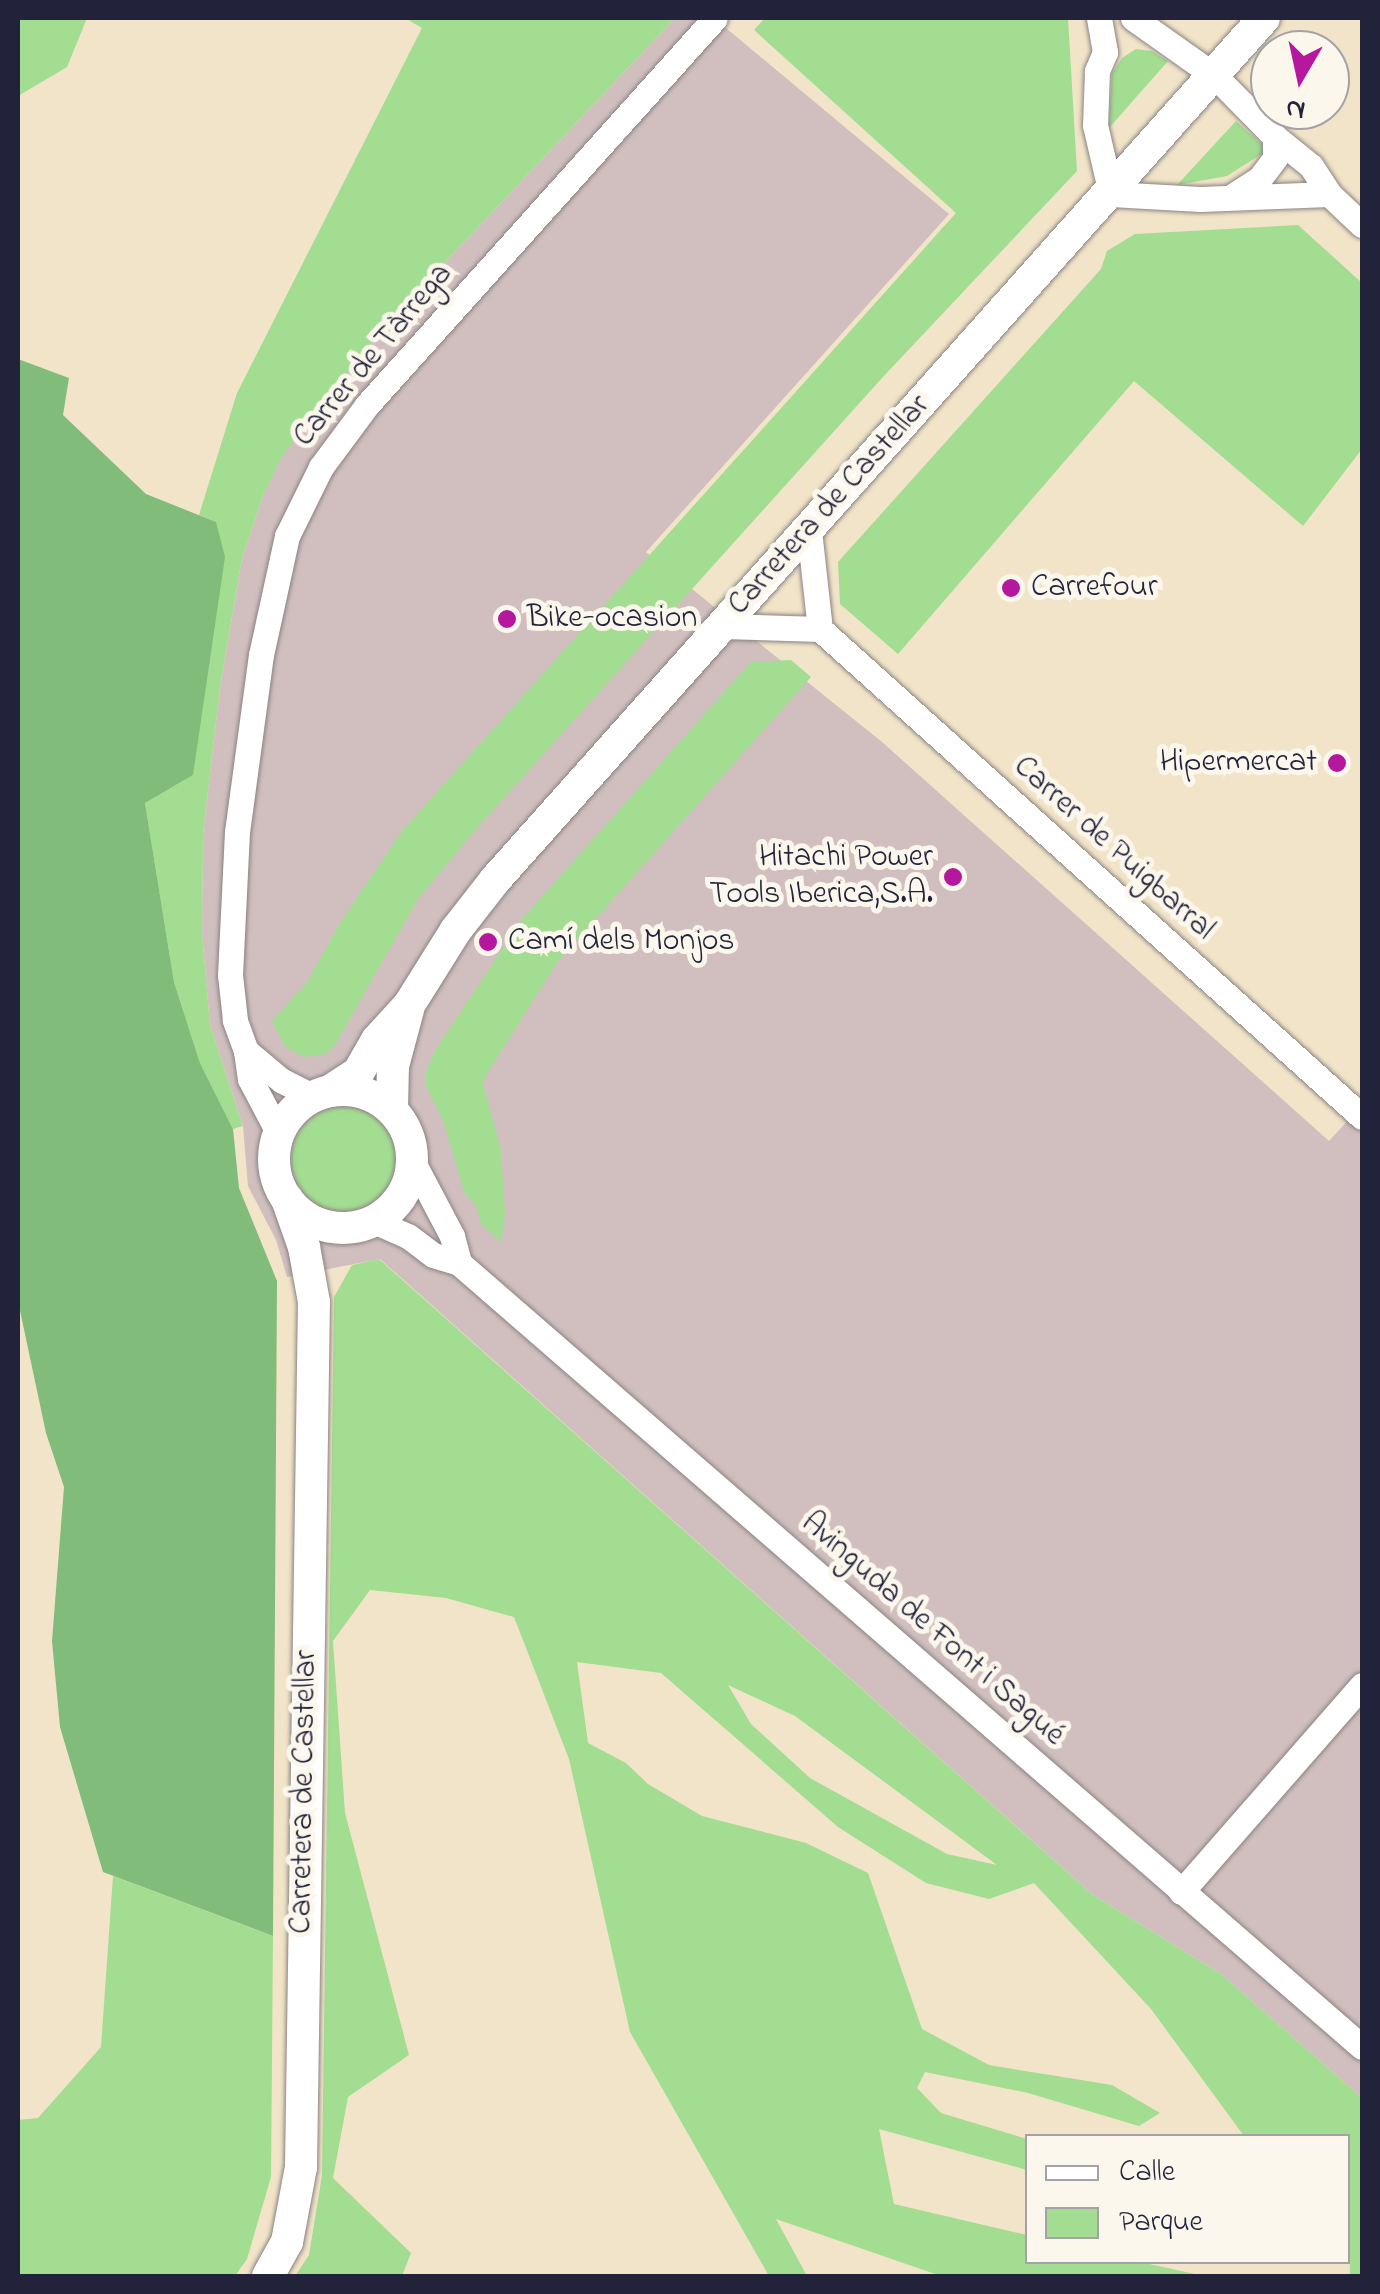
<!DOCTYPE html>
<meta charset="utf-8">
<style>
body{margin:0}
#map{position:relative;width:1380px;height:2294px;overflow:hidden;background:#f2e4c8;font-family:"Indie Flower",sans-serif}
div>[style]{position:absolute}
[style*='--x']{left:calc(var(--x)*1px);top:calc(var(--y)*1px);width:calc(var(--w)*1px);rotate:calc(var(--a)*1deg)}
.industrial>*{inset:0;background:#d1bfbf}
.green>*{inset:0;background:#a2dd91}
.round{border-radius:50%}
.forest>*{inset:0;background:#81bc7b}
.roads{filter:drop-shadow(0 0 2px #8a8382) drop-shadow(0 0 2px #8a8382)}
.minor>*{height:25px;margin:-12.5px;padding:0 12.5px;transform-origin:12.5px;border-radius:12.5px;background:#fff}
.tertiary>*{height:32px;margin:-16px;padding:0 16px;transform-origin:16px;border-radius:16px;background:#fff}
.tertiary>.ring{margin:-16px;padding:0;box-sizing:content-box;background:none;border:32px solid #fff;border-radius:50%}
.dots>*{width:28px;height:28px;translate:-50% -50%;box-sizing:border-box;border:5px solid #fbf7ec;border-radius:50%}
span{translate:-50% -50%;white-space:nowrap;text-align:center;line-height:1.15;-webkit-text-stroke:10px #fbf7ec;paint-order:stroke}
.street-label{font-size:32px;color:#22223b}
.poi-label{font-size:32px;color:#22223b}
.left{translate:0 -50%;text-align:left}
.right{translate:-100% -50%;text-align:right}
.frame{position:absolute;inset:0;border:20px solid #22223b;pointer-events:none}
.legend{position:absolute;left:1025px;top:2134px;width:325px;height:130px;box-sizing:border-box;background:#fbf7ec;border:2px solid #a4a2a5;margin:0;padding:12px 18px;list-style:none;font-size:30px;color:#22223b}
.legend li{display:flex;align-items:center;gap:20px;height:50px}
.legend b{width:50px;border:2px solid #a4a2a5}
.north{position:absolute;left:1250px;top:30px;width:100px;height:100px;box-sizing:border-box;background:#fbf7ec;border:2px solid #a4a2a5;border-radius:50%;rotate:189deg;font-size:28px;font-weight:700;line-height:40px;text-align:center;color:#22223b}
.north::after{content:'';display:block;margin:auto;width:35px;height:45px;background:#b5179e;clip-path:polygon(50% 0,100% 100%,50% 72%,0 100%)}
</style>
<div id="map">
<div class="industrial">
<div style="clip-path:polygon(675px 18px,714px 18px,949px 214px,646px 552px,882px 742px,1329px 1141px,1362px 1105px,1362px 2098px,1221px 1974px,1093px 1895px,380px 1259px,287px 1277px,276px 1240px,248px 1186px,243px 1126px,210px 1025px,202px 933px,203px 834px,220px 687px,242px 558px,263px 496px,285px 448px,383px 328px)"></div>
</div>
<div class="green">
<div style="clip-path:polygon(18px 18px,87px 18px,67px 67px,18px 96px)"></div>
<div style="clip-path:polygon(405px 18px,675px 18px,383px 328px,282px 456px,263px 496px,242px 558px,220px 687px,203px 834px,202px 933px,210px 1025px,243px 1126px,233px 1129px,200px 1063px,174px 982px,145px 803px,193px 775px,216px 522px,199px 515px,237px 393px,422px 28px)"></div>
<div style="clip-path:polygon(765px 18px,1068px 18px,1077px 171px,882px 378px,476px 829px,418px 899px,335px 1045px,326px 1054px,304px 1057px,285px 1047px,272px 1021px,308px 981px,338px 926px,402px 831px,956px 213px,754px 30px)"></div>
<div style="clip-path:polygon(1136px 49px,1152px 51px,1168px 61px,1109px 128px,1112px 73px,1122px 58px)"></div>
<div style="clip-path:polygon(1236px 121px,1268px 150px,1227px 176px,1177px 185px)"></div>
<div style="clip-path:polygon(1298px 225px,1362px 283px,1362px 449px,1303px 526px,1134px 381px,898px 654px,840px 604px,838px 562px,1101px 269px,1107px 251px,1135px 234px)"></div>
<div style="clip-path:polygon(791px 660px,811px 677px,558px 961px,488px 1072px,483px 1083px,501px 1150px,505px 1215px,501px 1242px,481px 1224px,476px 1206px,464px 1192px,444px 1123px,426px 1085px,426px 1071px,436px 1049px,523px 918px,751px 662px)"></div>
<div class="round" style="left:292px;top:1107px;width:104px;height:104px"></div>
<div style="clip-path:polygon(evenodd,379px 1259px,1093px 1895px,1221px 1974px,1362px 2098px,1362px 2276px,1350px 2276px,1348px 2136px,1244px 2136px,1151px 2009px,1034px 1883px,989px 1899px,926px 1883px,838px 1827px,661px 1673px,577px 1662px,588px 1743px,626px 1763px,648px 1784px,702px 1816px,806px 1843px,868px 1873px,922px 2029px,989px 2065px,1112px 2085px,1160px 2113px,1139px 2126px,1028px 2093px,925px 2072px,917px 2088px,941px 2113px,1027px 2139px,1027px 2170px,879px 2129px,894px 2204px,1027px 2235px,1028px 2262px,1140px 2262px,1204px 2276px,941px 2276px,776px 2219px,807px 2276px,769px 2276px,630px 2032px,569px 1759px,514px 1617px,446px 1598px,370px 1590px,333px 1641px,345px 1813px,409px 2055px,348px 2097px,333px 2178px,411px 2253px,402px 2276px,295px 2276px,309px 2255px,322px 2175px,334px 1297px,352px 1265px,379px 1259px,728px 1685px,795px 1716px,997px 1865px,947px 1854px,810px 1778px,751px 1724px,728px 1685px)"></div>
<div style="clip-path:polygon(113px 1876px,273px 1936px,271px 2177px,247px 2259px,235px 2276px,18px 2276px,18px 2120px,38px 2118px,101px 2047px)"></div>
</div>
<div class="forest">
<div style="clip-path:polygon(18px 359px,69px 378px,63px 415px,146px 494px,216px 522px,225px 557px,193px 775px,145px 803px,174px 982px,200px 1063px,233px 1129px,239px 1188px,277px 1281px,273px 1936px,103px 1872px,60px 1727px,52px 1641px,64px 1487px,46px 1433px,18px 1301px)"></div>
</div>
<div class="roads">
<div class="minor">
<div style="--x:1099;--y:18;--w:35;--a:80"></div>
<div style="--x:1105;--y:52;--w:21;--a:113"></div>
<div style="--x:1097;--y:71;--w:54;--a:92.1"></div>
<div style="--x:1095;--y:125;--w:71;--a:76.9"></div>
<div style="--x:1111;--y:194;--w:89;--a:3.2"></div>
<div style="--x:1200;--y:199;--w:129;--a:-2.2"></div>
<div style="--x:1133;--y:18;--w:100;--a:35.3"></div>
<div style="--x:1215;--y:76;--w:86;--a:45.5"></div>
<div style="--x:1275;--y:137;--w:46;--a:38.9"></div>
<div style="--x:1311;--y:166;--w:33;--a:57"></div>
<div style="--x:1329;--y:194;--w:45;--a:43.2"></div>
<div style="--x:1234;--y:195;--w:31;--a:-33"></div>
<div style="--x:1260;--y:178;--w:25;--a:-53"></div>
<div style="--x:1275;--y:158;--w:21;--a:-90"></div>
<div style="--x:809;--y:530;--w:100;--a:83.7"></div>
<div style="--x:723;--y:626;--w:97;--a:1.8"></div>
<div style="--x:820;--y:629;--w:729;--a:42"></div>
<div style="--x:246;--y:1051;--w:28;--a:82"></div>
<div style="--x:250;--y:1079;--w:62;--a:62.2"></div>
<div style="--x:314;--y:1097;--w:36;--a:-153"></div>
<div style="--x:282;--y:1081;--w:47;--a:-140.2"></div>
<div style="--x:246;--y:1051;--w:33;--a:-110"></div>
<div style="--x:235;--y:1020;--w:45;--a:-96.3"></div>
<div style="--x:230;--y:975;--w:143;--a:-87.2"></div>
<div style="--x:237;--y:832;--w:179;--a:-82.3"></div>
<div style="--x:261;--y:655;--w:122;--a:-77.7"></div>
<div style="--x:287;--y:536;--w:77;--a:-63.8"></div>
<div style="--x:321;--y:467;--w:77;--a:-53.4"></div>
<div style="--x:367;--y:405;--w:520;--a:-48.04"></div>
<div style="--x:413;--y:1162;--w:84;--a:62.2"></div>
<div style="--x:452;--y:1236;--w:28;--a:75"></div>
<div style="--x:374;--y:1221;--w:37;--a:24"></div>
<div style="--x:408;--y:1236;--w:31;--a:37"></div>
<div style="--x:433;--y:1255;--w:27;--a:17"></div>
<div style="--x:459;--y:1263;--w:1196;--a:40.97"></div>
<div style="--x:1181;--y:1892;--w:275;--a:-48.8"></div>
</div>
<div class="tertiary">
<div class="ring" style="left:274px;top:1090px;width:106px;height:106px"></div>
<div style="--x:330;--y:1091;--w:33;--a:-33"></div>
<div style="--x:358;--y:1073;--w:38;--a:-60"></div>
<div style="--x:377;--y:1040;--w:47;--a:-47.6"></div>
<div style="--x:409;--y:1005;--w:89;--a:-57.9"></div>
<div style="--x:456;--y:930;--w:63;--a:-52"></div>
<div style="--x:495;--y:880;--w:1155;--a:-48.26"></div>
<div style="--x:392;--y:1109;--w:43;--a:-88.7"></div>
<div style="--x:393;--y:1066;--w:58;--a:-75"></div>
<div style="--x:268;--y:2276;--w:39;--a:-61"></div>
<div style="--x:287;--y:2242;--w:76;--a:-79.4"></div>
<div style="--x:301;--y:2167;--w:865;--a:-89.14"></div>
<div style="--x:314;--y:1302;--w:56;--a:-100.3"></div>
<div style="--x:304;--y:1247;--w:51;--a:-109.5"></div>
</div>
</div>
<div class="dots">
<div style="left:1011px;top:588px;background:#b5179e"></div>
<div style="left:507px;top:619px;background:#b5179e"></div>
<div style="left:1337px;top:763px;background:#b5179e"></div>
<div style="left:953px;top:877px;background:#b5179e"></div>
<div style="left:488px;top:942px;background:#b5179e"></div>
</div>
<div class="street-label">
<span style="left:374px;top:356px;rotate:-50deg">Carrer de Tàrrega</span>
<span style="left:830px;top:506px;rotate:-48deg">Carretera de Castellar</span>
<span style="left:1113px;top:849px;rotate:42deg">Carrer de Puigbarral</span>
<span style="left:932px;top:1630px;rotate:41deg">Avinguda de Font i Sagué</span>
<span style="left:305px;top:1792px;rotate:-89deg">Carretera de Castellar</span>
</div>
<div class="poi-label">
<span class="left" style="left:1031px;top:588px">Carrefour</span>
<span class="left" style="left:527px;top:619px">Bike-ocasion</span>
<span class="right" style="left:1317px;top:763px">Hipermercat</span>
<span class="right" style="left:933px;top:877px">Hitachi Power<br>Tools Iberica,S.A.</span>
<span class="left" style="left:508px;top:942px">Camí dels Monjos</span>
</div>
<div class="frame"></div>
<ul class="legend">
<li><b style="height:12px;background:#fff"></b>Calle</li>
<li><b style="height:28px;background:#a2dd91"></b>Parque</li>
</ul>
<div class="north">N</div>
</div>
